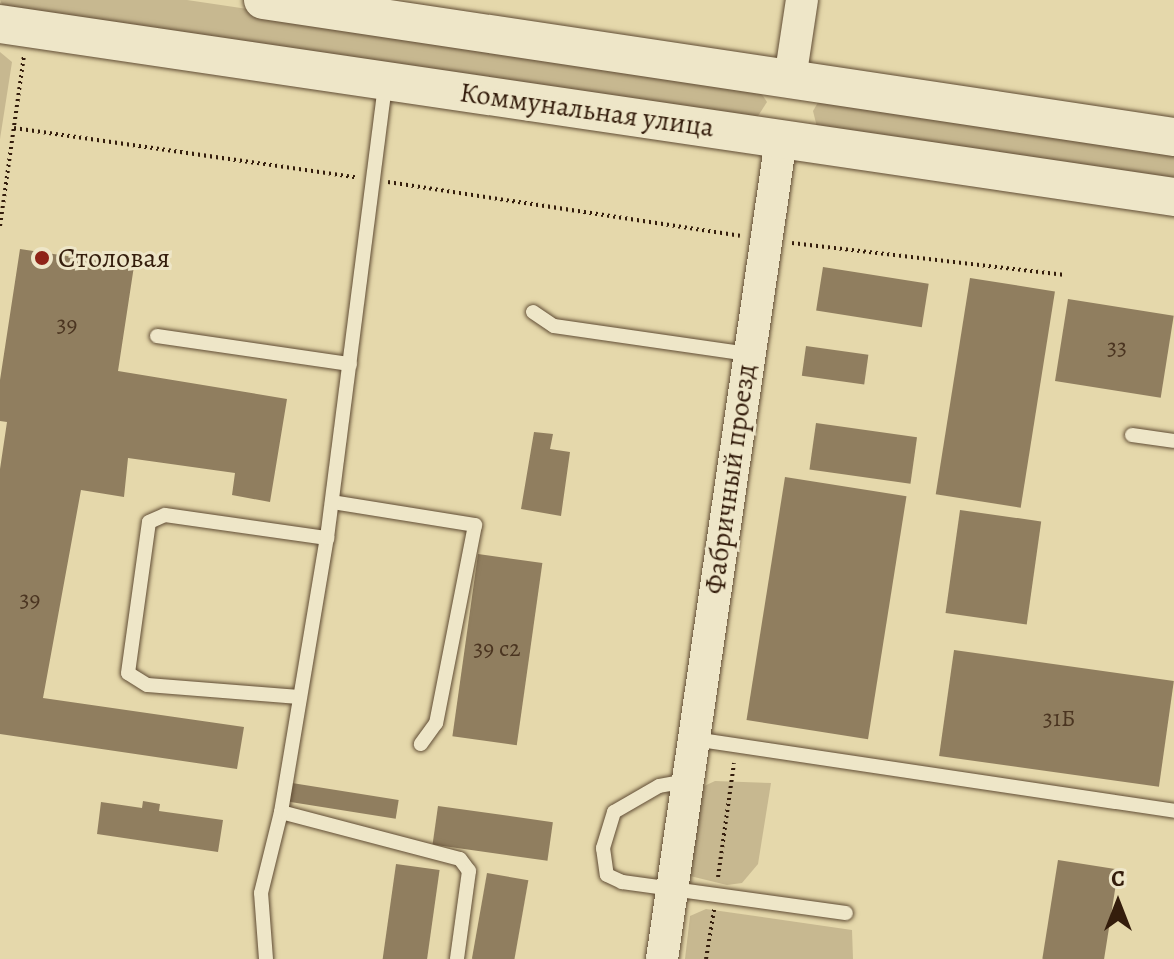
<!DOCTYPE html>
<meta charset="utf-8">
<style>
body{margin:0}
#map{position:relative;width:1174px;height:959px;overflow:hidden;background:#e5d8ab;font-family:Alegreya,serif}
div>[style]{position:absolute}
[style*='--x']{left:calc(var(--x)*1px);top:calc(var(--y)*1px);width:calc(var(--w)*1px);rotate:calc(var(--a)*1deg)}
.green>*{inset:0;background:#c7b890}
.building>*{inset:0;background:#907e5f;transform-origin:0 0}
.path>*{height:4px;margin-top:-2px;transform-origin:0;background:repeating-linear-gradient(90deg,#341d0c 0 2px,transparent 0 6px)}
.roads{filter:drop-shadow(0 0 2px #604c34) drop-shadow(0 0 2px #604c34)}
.service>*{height:14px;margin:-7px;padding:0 7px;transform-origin:7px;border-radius:7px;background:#eee6c8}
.tertiary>*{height:32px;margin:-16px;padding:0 16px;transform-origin:16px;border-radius:16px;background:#eee6c8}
.secondary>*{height:38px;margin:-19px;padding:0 19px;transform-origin:19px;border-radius:19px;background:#eee6c8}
.dots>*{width:22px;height:22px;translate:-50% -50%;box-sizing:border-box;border:4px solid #eee6c8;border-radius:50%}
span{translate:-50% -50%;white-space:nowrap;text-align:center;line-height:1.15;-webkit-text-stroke:6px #eee6c8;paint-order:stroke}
.number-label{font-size:24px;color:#4b3521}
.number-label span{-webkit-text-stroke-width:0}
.street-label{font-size:28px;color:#341d0c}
.poi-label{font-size:28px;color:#341d0c}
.left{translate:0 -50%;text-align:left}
.north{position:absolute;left:1078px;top:863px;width:80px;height:80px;-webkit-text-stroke:6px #eee6c8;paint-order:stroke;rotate:0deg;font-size:22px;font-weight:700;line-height:32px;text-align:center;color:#341d0c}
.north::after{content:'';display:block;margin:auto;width:28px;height:36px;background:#341d0c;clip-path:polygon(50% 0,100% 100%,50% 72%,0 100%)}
</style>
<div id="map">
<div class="green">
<div style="clip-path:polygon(0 0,187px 0,755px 84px,767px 102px,756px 119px,5px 11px)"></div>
<div style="clip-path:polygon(0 52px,12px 62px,0 139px)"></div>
<div style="clip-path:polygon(820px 99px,1174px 147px,1174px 185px,817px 127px,813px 111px)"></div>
<div style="clip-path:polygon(715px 781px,771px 783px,758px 864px,742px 883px,727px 885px,690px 876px,700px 788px)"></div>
<div style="clip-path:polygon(706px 909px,852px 930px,853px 959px,685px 959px,690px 916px)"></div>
</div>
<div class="building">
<div style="clip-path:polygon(20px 249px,134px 266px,118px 371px,287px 399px,270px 502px,232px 495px,235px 473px,128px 458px,124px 497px,81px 490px,43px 698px,244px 727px,237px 769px,0 734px,0 469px,7px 422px,0 421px,0 380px)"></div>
<div style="left:823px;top:267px;width:107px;height:44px;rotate:9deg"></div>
<div style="left:970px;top:278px;width:86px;height:219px;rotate:9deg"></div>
<div style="left:1068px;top:299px;width:107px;height:83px;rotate:9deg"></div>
<div style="left:806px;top:346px;width:63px;height:30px;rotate:8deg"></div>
<div style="left:816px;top:423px;width:102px;height:47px;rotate:8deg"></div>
<div style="clip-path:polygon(534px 432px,553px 434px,550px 449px,570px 452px,561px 516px,521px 509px)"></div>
<div style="left:785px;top:477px;width:123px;height:246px;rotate:9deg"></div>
<div style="left:960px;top:510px;width:82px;height:104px;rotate:8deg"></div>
<div style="left:478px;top:554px;width:65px;height:184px;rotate:8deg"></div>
<div style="left:954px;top:650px;width:222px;height:107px;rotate:8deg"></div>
<div style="left:292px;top:783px;width:108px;height:19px;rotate:9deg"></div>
<div style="clip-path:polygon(143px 801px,160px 804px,159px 811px,223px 820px,218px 852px,97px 834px,101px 802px,142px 808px)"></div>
<div style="left:438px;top:806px;width:116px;height:39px;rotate:8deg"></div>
<div style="left:1058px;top:860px;width:61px;height:100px;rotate:9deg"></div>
<div style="left:396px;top:864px;width:44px;height:96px;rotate:8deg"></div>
<div style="left:487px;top:873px;width:42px;height:87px;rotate:10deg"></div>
</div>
<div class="path">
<div style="--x:14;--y:128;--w:345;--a:8.2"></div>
<div style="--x:388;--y:182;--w:356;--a:8.7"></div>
<div style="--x:0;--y:226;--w:172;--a:-82"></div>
<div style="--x:792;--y:243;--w:273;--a:6.7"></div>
<div style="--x:718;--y:877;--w:115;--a:-82"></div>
<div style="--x:706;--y:959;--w:50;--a:-80.7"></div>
</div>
<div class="roads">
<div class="service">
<div style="--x:533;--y:312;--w:25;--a:34"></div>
<div style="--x:554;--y:326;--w:196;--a:8.2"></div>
<div style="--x:157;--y:336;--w:195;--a:8.3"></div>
<div style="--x:1132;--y:435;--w:42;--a:8.1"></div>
<div style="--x:332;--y:502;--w:145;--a:9.1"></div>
<div style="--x:475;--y:525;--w:202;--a:101.1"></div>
<div style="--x:436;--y:723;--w:26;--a:126"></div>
<div style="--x:299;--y:697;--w:152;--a:-175.5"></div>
<div style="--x:147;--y:685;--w:22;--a:-148"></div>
<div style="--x:128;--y:673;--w:152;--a:-82.1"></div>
<div style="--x:149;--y:522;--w:17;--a:-24"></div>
<div style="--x:165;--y:515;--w:164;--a:8.1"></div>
<div style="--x:694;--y:739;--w:485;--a:8.5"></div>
<div style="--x:687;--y:781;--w:28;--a:170"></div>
<div style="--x:659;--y:786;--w:52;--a:150"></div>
<div style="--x:614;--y:812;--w:38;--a:107"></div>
<div style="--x:603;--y:848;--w:27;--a:82"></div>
<div style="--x:607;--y:875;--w:17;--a:25"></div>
<div style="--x:622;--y:882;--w:226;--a:7.9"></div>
<div style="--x:281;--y:812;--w:185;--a:14.7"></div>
<div style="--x:460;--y:859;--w:15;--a:53"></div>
<div style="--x:469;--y:871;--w:89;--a:97.8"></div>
<div style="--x:266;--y:959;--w:66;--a:-94.3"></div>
<div style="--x:261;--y:893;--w:83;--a:-76.1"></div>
<div style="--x:281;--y:812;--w:278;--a:-80.5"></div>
<div style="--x:327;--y:538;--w:458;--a:-82.7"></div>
</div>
<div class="tertiary">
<div style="--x:790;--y:79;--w:80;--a:-81.4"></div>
<div style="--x:662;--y:959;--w:829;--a:-81.74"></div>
</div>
<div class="secondary">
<div style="--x:263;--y:0;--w:921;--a:8.55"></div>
<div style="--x:0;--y:24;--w:1187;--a:8.38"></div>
</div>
</div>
<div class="dots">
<div style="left:42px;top:258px;background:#8f2418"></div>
</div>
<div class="number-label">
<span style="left:67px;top:325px">39</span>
<span style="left:1117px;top:348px">33</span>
<span style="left:30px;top:600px">39</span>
<span style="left:497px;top:649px">39 с2</span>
<span style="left:1059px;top:719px">31Б</span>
</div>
<div class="street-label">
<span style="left:587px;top:110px;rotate:8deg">Коммунальная улица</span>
<span style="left:730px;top:479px;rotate:-82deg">Фабричный проезд</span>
</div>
<div class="poi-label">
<span class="left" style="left:58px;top:258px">Столовая</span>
</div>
<div class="north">С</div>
</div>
